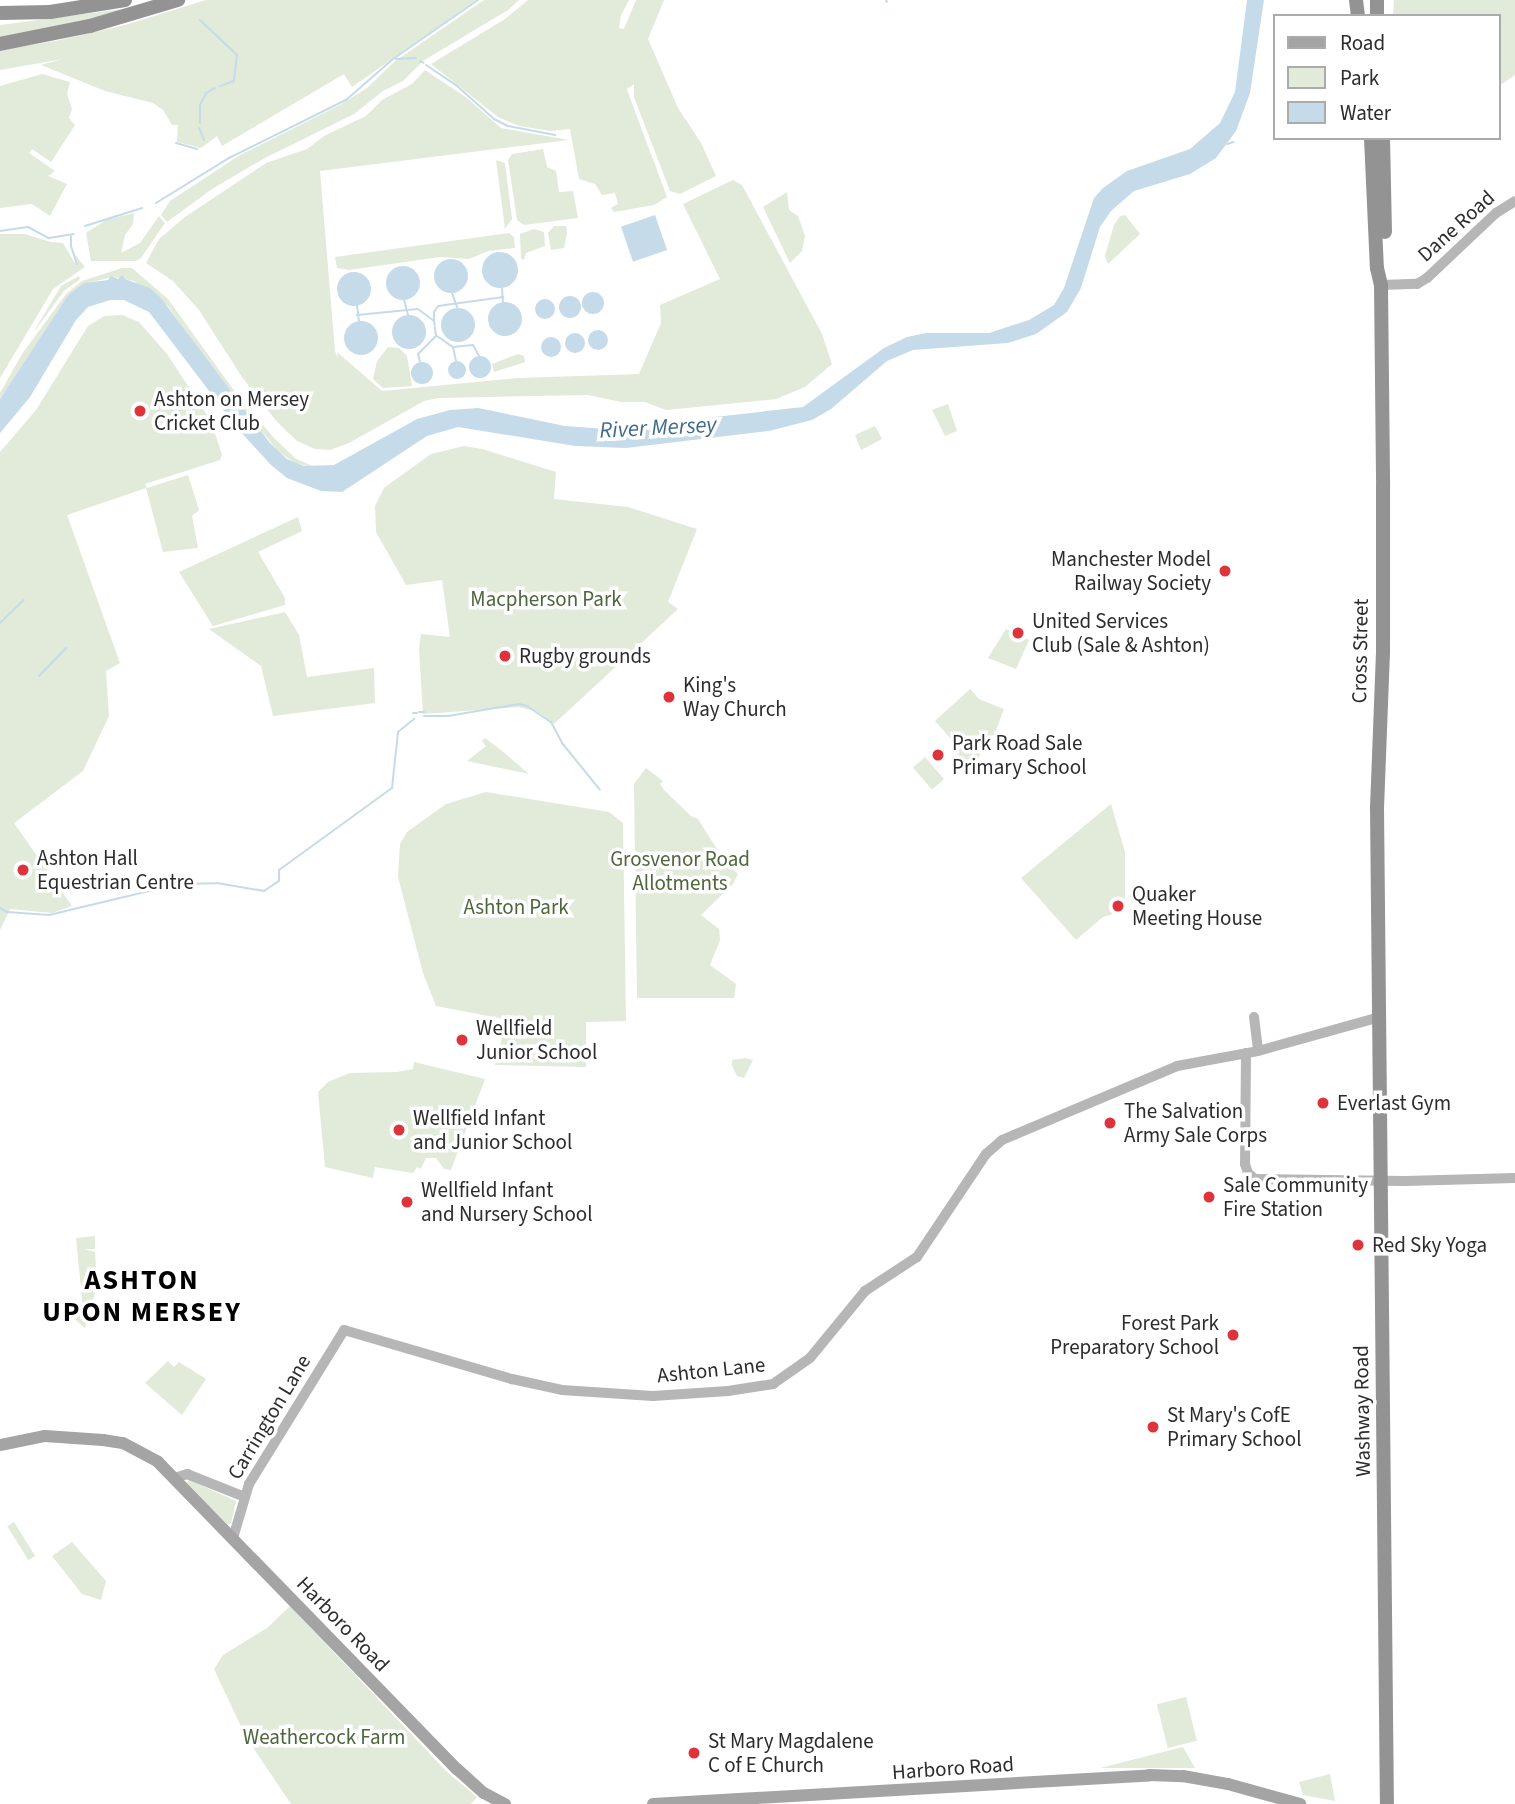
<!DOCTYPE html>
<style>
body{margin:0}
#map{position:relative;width:1515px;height:1804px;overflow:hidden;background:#fff;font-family:"Source Sans 3",sans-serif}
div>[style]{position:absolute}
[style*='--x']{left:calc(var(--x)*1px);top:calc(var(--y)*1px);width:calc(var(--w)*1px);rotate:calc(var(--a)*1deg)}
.green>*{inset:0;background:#e2eada;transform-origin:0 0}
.water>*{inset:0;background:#c6dbe9;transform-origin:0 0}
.round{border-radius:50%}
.stream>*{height:2px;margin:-1px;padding:0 1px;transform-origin:1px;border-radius:1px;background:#c6dbe9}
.secondary>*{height:10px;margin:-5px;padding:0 5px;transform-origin:5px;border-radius:5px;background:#b6b6b6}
.primary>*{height:12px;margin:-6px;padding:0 6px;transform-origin:6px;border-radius:6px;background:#a4a4a4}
.highway>*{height:14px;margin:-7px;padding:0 7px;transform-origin:7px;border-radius:7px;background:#939393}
.dots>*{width:19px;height:19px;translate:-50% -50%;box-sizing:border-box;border:4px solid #fff;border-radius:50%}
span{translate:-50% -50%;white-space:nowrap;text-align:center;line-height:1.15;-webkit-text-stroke:7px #fff;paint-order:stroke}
.street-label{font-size:21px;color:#2c2c2c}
.poi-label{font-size:21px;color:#2c2c2c}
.left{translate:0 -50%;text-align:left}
.right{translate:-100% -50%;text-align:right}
.park-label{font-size:21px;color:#4e663c}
.water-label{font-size:23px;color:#3e6b8b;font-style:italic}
.district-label{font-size:28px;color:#000;font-weight:700;letter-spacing:2px}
.legend{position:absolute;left:1273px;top:14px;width:228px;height:126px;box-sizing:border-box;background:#fff;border:2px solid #ababab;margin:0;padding:9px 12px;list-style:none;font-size:21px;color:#2c2c2c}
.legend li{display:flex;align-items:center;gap:14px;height:35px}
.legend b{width:35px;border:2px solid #ababab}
</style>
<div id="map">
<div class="green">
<div style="clip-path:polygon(206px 0,476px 0,352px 87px,344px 74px,222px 146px,217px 136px,201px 148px,177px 142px,178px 125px,172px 125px,163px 110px,153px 103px,105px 91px,41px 65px,63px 59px,0 70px,0 50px,55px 41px,125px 25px)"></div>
<div style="clip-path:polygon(484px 0,519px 0,508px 10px,423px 61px,403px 81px,383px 91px,354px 114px,263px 159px,212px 189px,167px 222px,161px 215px,170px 201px,240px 155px,340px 105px,367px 88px,394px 62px)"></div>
<div style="clip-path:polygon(528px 0,629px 0,621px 15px,619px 28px,624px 29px,636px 0,664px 0,648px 39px,678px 108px,701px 143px,716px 176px,680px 194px,670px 191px,634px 97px,634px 84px,627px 89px,630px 98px,667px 197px,654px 205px,614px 212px,611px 208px,618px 204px,615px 193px,602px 195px,595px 184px,579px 179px,570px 129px,551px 131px,519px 126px,498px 117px,431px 64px,505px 19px)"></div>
<div style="clip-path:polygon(1394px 0,1515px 0,1515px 75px,1499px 86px,1499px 16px,1393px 16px)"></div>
<div style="clip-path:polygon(153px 5px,0 40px,0 25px)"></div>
<div style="clip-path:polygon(425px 70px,467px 98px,501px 128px,569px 140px,320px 171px,335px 351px,338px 359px,337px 352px,382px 391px,518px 378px,639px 374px,661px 323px,660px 305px,720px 279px,683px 204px,733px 180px,742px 185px,822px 334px,832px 364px,805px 387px,776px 399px,666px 410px,645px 402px,621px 402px,588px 395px,439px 398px,424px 401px,349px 443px,330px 450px,315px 449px,297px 441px,277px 422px,242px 377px,199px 310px,173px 281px,146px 263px,159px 239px,185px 217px,266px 163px,307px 149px,324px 136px,366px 116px,382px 100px,412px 84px)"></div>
<div style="clip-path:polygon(42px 74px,70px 82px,67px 94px,72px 109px,69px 118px,75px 125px,51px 162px,32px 149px,29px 153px,55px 171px,48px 176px,67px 184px,50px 216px,32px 204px,0 208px,0 86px)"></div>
<div style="clip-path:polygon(543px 149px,547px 167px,556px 171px,559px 192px,573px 191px,578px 218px,524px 225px,517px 220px,508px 160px,512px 154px)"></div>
<div style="clip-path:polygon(496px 160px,505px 163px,512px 219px,505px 229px)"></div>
<div style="clip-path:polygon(787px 192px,789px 210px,798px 216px,805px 236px,802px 251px,790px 263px,763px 207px)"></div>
<div style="clip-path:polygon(134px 213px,133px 224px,125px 235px,121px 253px,140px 243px,159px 216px,165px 223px,141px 258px,136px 261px,91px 261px,86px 233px,106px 220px)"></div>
<div style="clip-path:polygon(1125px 215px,1140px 234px,1108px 264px,1105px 256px,1114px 225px,1120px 216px)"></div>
<div style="clip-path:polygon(554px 226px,566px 226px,567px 233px,564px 248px,551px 250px,548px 233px)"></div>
<div style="clip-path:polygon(534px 229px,544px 232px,545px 246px,526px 253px,524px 260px,521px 259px,520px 234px)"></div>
<div style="clip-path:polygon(509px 233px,514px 237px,515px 248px,488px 251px,469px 259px,440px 257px,349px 270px,337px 268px,335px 257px)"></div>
<div style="clip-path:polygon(0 234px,24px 234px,51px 242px,63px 243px,76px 265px,73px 252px,85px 267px,53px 289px,0 378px)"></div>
<div style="clip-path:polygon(122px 268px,132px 268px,168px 299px,235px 392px,274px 438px,295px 458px,316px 468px,295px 463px,278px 451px,224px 386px,168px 306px,134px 281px,113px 277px,83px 284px,68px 295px,0 399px,0 393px,22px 354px,66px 294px,82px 281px)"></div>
<div style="clip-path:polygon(79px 276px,80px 279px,64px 291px,33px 333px,61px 286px)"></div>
<div style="clip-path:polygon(122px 315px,139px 322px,167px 354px,211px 421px,222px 455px,220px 460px,145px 484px,147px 488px,188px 475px,199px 510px,192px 516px,198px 548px,163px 552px,146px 488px,67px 515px,120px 663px,106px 671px,109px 716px,83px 771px,14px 823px,72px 906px,52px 913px,10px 909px,0 930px,0 452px,36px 410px,88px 326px,104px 316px)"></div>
<div style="clip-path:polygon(388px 347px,399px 348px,407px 356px,412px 386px,383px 388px,373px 379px,377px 361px)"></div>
<div style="clip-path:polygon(518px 354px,524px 356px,525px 362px,494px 372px,492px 364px)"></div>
<div style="clip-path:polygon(948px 404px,957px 431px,945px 436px,932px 410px)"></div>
<div style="clip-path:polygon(875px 426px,882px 439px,861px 450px,855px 435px)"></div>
<div style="clip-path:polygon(464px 446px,482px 449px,556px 472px,554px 499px,628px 507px,697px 529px,668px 602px,678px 609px,554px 724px,538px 712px,519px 707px,423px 714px,419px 649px,421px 634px,450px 637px,442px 580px,406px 585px,376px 532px,375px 506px,384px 488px,431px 454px)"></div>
<div style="clip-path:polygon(298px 517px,302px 531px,258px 552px,285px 598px,285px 605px,213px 626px,179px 572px)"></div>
<div style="clip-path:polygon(285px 612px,299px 635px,307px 677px,374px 668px,375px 703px,273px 716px,261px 666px,209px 629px)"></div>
<div style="clip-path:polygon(1006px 629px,1029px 640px,1016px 669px,988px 658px)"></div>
<div style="clip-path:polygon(970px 689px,979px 699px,1004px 709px,994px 736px,972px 766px,957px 754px,960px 749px,935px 721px)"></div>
<div style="clip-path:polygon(485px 738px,502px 751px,529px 774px,467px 761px,486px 746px,482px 741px)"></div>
<div style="left:925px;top:757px;width:29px;height:16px;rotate:49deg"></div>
<div style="clip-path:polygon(646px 768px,663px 781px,660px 784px,664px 790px,691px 816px,698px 819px,723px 859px,738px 874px,733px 884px,701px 915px,719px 929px,720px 940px,710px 965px,736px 984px,734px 998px,637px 998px,634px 784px)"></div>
<div style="clip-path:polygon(486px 792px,609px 812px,623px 823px,626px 1021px,586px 1022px,586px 1067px,495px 1065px,504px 1030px,504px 1019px,436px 1006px,423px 973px,398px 877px,400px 844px,407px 832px,446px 804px)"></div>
<div style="clip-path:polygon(1111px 804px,1125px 852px,1125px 905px,1120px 912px,1103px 917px,1076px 940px,1021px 878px)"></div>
<div style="clip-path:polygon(745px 1058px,753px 1060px,744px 1078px,737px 1076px,732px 1066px,732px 1060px)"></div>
<div style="clip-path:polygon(414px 1062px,485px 1079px,451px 1170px,444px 1169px,436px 1158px,426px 1158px,421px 1169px,417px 1167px,413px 1173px,375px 1167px,373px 1178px,325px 1167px,318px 1092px,328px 1082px,350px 1073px,397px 1072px,413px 1069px)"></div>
<div style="clip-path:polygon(95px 1236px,95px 1249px,84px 1249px,95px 1252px,97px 1286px,85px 1328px,76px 1320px,83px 1309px,76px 1238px)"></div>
<div style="clip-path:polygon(168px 1361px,174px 1367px,179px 1362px,206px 1379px,182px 1415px,145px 1383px)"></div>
<div style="clip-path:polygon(189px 1480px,236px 1501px,231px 1523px,228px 1525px,187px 1483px)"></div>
<div style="left:14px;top:1522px;width:40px;height:8px;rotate:58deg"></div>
<div style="clip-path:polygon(72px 1542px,106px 1581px,101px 1600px,82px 1594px,52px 1556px)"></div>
<div style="clip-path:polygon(290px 1606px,447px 1772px,477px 1797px,471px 1804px,291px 1804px,246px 1737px,214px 1669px,223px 1655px,267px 1628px)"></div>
<div style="left:1186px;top:1697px;width:45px;height:30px;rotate:76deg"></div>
<div style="clip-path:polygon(1183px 1747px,1195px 1768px,1100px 1768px)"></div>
<div style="clip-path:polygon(1330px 1774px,1335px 1801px,1303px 1795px,1299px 1782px)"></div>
</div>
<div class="water">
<div style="clip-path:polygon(1247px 0,1264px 0,1250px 93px,1236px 131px,1216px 158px,1190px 174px,1134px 191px,1111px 211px,1100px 227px,1081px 288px,1067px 312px,1036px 334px,1008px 343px,913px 350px,887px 361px,831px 409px,812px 420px,769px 431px,626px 448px,575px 446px,458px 427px,427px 436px,342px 492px,321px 491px,287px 478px,271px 465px,238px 429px,149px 312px,124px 300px,110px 300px,88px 307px,76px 320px,30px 397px,0 433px,0 399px,68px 295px,84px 283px,108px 280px,111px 276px,118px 279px,122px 275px,125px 279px,150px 288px,161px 298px,270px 443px,287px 459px,304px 466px,334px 465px,417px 419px,450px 410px,478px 408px,565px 426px,607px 429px,803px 407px,884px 348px,907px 337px,926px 333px,989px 333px,1029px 320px,1054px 305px,1064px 288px,1094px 198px,1103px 188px,1127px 171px,1190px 149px,1220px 123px,1235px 92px)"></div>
<div style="left:655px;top:215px;width:37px;height:36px;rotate:71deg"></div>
<div class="round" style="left:482px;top:252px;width:36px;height:36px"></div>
<div class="round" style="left:434px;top:259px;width:34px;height:34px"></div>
<div class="round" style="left:386px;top:266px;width:34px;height:34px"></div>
<div class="round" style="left:337px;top:272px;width:34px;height:34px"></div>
<div class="round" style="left:582px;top:292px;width:22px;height:22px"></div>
<div class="round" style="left:559px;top:296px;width:22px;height:22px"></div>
<div class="round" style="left:535px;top:299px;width:20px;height:20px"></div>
<div class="round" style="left:488px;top:302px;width:34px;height:34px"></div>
<div class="round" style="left:441px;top:308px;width:34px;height:34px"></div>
<div class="round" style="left:392px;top:315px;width:34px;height:34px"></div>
<div class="round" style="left:344px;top:321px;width:34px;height:34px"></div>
<div class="round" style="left:588px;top:330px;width:20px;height:20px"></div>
<div class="round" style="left:565px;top:333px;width:20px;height:20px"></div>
<div class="round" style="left:541px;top:337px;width:20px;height:20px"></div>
<div class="round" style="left:469px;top:356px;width:22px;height:22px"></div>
<div class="round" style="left:448px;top:361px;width:18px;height:18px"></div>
<div class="round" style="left:411px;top:362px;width:22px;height:22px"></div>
</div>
<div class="stream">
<div style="--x:886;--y:0;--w:2;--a:63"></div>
<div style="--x:200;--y:20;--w:51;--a:43.4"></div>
<div style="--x:237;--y:55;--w:26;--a:97"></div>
<div style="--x:234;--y:81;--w:15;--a:160"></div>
<div style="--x:396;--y:59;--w:20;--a:-3"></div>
<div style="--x:420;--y:61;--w:4;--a:27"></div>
<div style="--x:426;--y:65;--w:37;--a:34"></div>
<div style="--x:457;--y:86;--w:50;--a:41.7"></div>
<div style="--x:494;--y:119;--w:16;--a:27"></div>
<div style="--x:508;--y:126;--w:48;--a:10.8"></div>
<div style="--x:200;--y:123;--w:18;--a:-90"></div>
<div style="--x:200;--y:105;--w:13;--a:-63"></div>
<div style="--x:206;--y:93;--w:10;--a:-29"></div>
<div style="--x:199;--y:128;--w:13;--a:67"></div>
<div style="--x:176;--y:143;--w:22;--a:16"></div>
<div style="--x:1227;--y:144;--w:7;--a:-16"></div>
<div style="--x:156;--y:203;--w:86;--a:-31.7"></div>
<div style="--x:229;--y:158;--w:131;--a:-26.4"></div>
<div style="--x:346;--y:100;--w:62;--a:-41.1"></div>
<div style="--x:393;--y:59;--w:103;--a:-34.8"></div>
<div style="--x:85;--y:226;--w:60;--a:-17.5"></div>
<div style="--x:0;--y:231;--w:28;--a:-8"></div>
<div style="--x:28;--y:227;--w:24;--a:28"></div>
<div style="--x:49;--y:238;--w:25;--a:-9"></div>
<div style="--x:71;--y:236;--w:10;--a:90"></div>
<div style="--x:71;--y:246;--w:19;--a:72"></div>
<div style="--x:502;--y:288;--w:14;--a:86"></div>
<div style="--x:452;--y:293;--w:15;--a:70"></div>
<div style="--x:404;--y:300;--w:16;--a:75"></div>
<div style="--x:357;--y:305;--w:16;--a:83"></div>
<div style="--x:357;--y:315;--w:61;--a:-5.6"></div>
<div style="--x:418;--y:309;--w:20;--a:37"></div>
<div style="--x:434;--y:321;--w:15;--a:82"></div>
<div style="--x:436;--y:336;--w:25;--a:135"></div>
<div style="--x:418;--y:354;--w:8;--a:76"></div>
<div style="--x:434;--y:320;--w:8;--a:-90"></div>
<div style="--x:434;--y:312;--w:7;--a:-56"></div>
<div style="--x:438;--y:306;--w:66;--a:-7.9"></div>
<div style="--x:437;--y:336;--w:19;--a:35"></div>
<div style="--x:453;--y:347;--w:14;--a:78"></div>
<div style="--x:453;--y:347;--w:20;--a:-6"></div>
<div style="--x:473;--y:345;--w:13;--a:61"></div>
<div style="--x:0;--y:623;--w:33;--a:-44"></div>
<div style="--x:39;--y:676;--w:39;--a:-46"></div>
<div style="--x:419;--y:712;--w:5;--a:0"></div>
<div style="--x:413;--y:713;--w:4;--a:0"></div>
<div style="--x:424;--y:716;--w:24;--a:0"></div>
<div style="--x:448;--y:716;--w:72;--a:-9.6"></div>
<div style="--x:519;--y:704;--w:8;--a:14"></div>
<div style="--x:527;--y:706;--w:29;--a:34"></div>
<div style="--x:551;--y:722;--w:24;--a:62"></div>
<div style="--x:562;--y:743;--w:60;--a:51"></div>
<div style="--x:0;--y:908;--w:8;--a:30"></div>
<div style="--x:7;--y:912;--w:42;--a:4.1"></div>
<div style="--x:49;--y:915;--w:133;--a:-13.5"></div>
<div style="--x:178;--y:884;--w:39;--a:-1"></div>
<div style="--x:217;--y:883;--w:48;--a:9.7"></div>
<div style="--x:264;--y:891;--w:18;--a:-34"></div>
<div style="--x:279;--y:881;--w:11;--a:-90"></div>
<div style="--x:279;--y:870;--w:140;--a:-36"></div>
<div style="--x:392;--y:788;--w:56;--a:-83.9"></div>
<div style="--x:398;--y:732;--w:21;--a:-39"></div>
</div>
<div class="secondary">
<div style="--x:1381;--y:285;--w:36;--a:-2"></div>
<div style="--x:1417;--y:284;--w:12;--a:-31"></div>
<div style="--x:1427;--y:278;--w:95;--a:-43.3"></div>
<div style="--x:1496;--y:213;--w:22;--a:-32"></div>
<div style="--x:1254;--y:1017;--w:34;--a:83"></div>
<div style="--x:1246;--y:1053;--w:111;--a:90.5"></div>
<div style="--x:1245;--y:1164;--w:9;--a:72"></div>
<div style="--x:1248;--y:1173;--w:9;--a:41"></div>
<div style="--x:1255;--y:1179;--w:150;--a:0.8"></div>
<div style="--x:1405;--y:1181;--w:110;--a:-1.6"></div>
<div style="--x:174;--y:1478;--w:14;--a:-17"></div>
<div style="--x:187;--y:1474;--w:62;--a:21.6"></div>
<div style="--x:233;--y:1538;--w:56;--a:-73.5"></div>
<div style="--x:249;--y:1484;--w:181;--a:-58.3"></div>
<div style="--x:344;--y:1330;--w:175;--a:16.3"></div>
<div style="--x:512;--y:1379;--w:51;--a:12.4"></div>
<div style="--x:562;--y:1390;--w:91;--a:3.8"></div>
<div style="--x:653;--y:1396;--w:75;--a:-3.8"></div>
<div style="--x:728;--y:1391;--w:46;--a:-8.8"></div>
<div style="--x:773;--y:1384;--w:45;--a:-35.1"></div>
<div style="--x:810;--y:1358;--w:87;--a:-50.6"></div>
<div style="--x:865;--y:1291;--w:62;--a:-33.2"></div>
<div style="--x:917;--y:1257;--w:124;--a:-56.2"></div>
<div style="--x:986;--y:1154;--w:21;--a:-41"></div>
<div style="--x:1002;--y:1140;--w:190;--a:-22.9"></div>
<div style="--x:1177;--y:1066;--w:82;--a:-10.5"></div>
<div style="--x:1258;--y:1051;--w:127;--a:-15.6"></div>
</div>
<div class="primary">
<div style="--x:0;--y:1445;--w:46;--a:-11.3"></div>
<div style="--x:45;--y:1436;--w:58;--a:3.9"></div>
<div style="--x:103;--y:1440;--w:20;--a:9"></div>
<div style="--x:123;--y:1443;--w:40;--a:28"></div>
<div style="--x:158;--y:1462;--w:429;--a:45.8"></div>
<div style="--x:457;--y:1769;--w:36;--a:42"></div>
<div style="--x:484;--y:1793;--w:24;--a:28"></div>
<div style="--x:653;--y:1804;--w:497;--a:-3.3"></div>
<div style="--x:1149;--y:1775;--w:34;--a:2"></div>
<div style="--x:1183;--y:1776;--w:46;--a:10.1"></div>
<div style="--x:1228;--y:1784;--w:75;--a:15.5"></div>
</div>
<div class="highway">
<div style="--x:1356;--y:0;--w:16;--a:83"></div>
<div style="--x:1377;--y:0;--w:16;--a:90"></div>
<div style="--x:0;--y:13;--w:50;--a:-1.1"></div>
<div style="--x:50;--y:12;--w:76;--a:-9.1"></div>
<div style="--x:0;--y:44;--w:92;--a:-11.3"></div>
<div style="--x:90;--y:26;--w:92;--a:-16.5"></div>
<div style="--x:1371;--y:138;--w:130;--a:87.4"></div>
<div style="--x:1377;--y:268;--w:17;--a:77"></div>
<div style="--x:1381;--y:285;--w:202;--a:89.4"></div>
<div style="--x:1383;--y:487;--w:165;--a:90"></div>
<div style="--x:1383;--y:652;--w:155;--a:92.2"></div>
<div style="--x:1377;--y:807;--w:997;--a:89.43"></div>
<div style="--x:1383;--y:138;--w:94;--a:88.8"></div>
</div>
<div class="dots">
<div style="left:140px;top:411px;background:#df333b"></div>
<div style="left:1225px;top:571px;background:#df333b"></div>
<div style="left:1018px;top:633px;background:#df333b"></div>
<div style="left:505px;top:656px;background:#df333b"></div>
<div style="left:669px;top:697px;background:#df333b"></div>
<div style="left:938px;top:755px;background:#df333b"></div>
<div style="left:23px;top:870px;background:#df333b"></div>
<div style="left:1118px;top:906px;background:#df333b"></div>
<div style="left:462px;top:1040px;background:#df333b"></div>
<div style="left:1323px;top:1103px;background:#df333b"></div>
<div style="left:1110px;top:1123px;background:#df333b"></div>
<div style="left:399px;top:1130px;background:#df333b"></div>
<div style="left:1209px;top:1197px;background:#df333b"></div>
<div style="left:407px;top:1202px;background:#df333b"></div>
<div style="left:1358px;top:1245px;background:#df333b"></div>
<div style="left:1233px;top:1335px;background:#df333b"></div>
<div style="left:1153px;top:1427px;background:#df333b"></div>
<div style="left:694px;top:1753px;background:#df333b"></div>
</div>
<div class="street-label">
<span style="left:1456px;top:226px;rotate:-42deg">Dane Road</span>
<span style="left:1360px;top:651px;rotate:-89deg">Cross Street</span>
<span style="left:711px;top:1370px;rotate:-6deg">Ashton Lane</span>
<span style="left:1362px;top:1411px;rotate:-91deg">Washway Road</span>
<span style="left:269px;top:1417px;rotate:-59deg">Carrington Lane</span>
<span style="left:343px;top:1624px;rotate:46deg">Harboro Road</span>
<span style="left:953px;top:1768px;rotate:-4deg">Harboro Road</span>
</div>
<div class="poi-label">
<span class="left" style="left:154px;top:411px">Ashton on Mersey<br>Cricket Club</span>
<span class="right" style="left:1211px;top:571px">Manchester Model<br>Railway Society</span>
<span class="left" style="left:1032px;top:633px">United Services<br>Club (Sale &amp; Ashton)</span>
<span class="left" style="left:519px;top:656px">Rugby grounds</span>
<span class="left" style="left:683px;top:697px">King's<br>Way Church</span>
<span class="left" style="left:952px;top:755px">Park Road Sale<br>Primary School</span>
<span class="left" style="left:37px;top:870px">Ashton Hall<br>Equestrian Centre</span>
<span class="left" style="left:1132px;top:906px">Quaker<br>Meeting House</span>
<span class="left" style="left:476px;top:1040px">Wellfield<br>Junior School</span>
<span class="left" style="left:1337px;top:1103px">Everlast Gym</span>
<span class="left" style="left:1124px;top:1123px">The Salvation<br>Army Sale Corps</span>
<span class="left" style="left:413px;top:1130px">Wellfield Infant<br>and Junior School</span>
<span class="left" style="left:1223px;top:1197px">Sale Community<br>Fire Station</span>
<span class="left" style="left:421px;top:1202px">Wellfield Infant<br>and Nursery School</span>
<span class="left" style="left:1372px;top:1245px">Red Sky Yoga</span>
<span class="right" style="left:1219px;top:1335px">Forest Park<br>Preparatory School</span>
<span class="left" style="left:1167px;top:1427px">St Mary's CofE<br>Primary School</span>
<span class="left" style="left:708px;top:1753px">St Mary Magdalene<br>C of E Church</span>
</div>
<div class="park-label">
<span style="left:546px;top:599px">Macpherson Park</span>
<span style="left:680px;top:871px">Grosvenor Road<br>Allotments</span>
<span style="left:516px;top:907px">Ashton Park</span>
<span style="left:324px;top:1737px">Weathercock Farm</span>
</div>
<div class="water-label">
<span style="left:658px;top:428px;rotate:-3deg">River Mersey</span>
</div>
<div class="district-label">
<span style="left:142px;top:1296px">ASHTON<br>UPON MERSEY</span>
</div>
<ul class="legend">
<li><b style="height:9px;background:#a4a4a4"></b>Road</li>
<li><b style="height:19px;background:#e2eada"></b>Park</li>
<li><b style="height:19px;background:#c6dbe9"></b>Water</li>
</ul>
</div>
